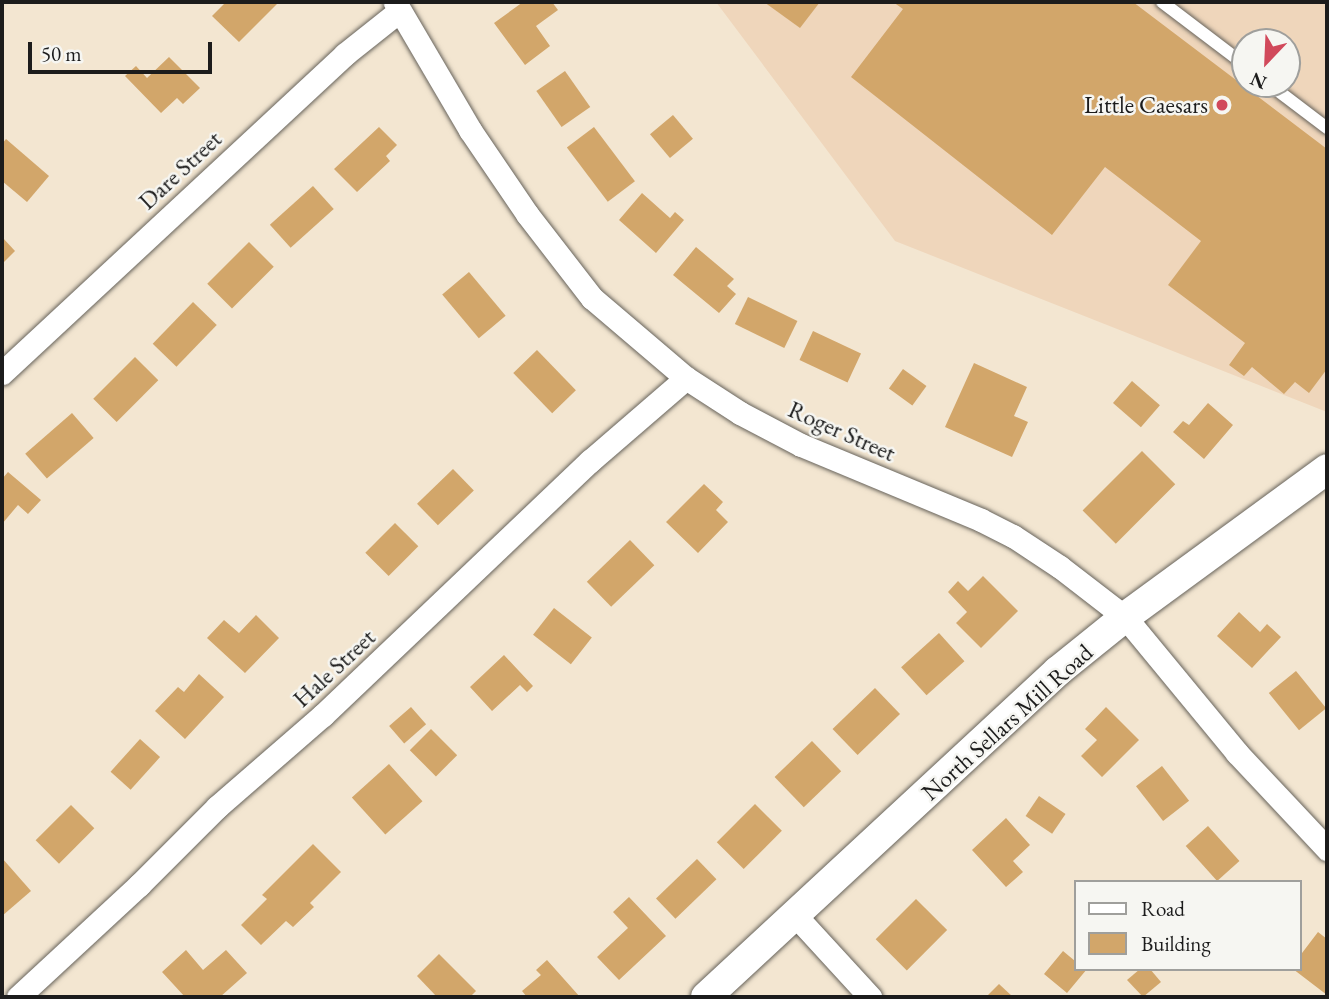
<!DOCTYPE html>
<style>
body{margin:0}
#map{position:relative;width:1329px;height:999px;overflow:hidden;background:#f3e6d1;font-family:"EB Garamond",serif}
div>[style]{position:absolute}
[style*='--x']{left:calc(var(--x)*1px);top:calc(var(--y)*1px);width:calc(var(--w)*1px);rotate:calc(var(--a)*1deg)}
.built>*{inset:0;background:#efd6bb}
.building>*{inset:0;background:#d2a66a;transform-origin:0 0}
.roads{filter:drop-shadow(0 0 2px #67635b) drop-shadow(0 0 2px #67635b)}
.service>*{height:12px;margin:-6px;padding:0 6px;transform-origin:6px;border-radius:6px;background:#fff}
.minor>*{height:23px;margin:-11.5px;padding:0 11.5px;transform-origin:11.5px;border-radius:11.5px;background:#fff}
.tertiary>*{height:30px;margin:-15px;padding:0 15px;transform-origin:15px;border-radius:15px;background:#fff}
.dots>*{width:19px;height:19px;translate:-50% -50%;box-sizing:border-box;border:4px solid #f6f6f2;border-radius:50%}
span{translate:-50% -50%;white-space:nowrap;text-align:center;line-height:1.15;-webkit-text-stroke:5px #f6f6f2;paint-order:stroke}
.poi-label{font-size:24px;color:#1c1c1c}
.right{translate:-100% -50%;text-align:right}
.street-label{font-size:24px;color:#1c1c1c}
.frame{position:absolute;inset:0;border:4px solid #1c1c1c;pointer-events:none}
.legend{position:absolute;left:1074px;top:880px;width:228px;height:91px;box-sizing:border-box;background:#f6f6f2;border:2px solid #9f9f9c;margin:0;padding:9px 12px;list-style:none;font-size:21px;color:#1c1c1c}
.legend li{display:flex;align-items:center;gap:14px;height:35px}
.legend b{width:35px;border:2px solid #9f9f9c}
.north{position:absolute;left:1231px;top:28px;width:70px;height:70px;box-sizing:border-box;background:#f6f6f2;border:2px solid #9f9f9c;border-radius:50%;rotate:203deg;font-size:19px;font-weight:700;line-height:28px;text-align:center;color:#1c1c1c}
.north::after{content:'';display:block;margin:auto;width:24px;height:32px;background:#d1495b;clip-path:polygon(50% 0,100% 100%,50% 72%,0 100%)}
.scale{position:absolute;left:28px;top:42px;width:184px;height:32px;box-sizing:border-box;border:4px solid #1c1c1c;border-top:0;padding-left:9px;font-size:21px;line-height:24px;white-space:nowrap;color:#1c1c1c;-webkit-text-stroke:5px #f6f6f2;paint-order:stroke}
</style>
<div id="map">
<div class="built">
<div style="clip-path:polygon(evenodd,716px 2px,1327px 2px,1327px 412px,895px 241px,716px 2px,1245px 42px,1287px 42px,1287px 84px,1245px 84px,1245px 42px)"></div>
</div>
<div class="building">
<div style="clip-path:polygon(226px 2px,279px 2px,239px 42px,212px 16px)"></div>
<div style="clip-path:polygon(523px 2px,552px 2px,558px 10px,536px 26px,550px 46px,525px 65px,494px 23px)"></div>
<div style="clip-path:polygon(764px 2px,820px 2px,800px 28px)"></div>
<div style="clip-path:polygon(893px 2px,1133px 2px,1327px 149px,1327px 369px,1309px 393px,1295px 382px,1284px 394px,1252px 367px,1244px 376px,1229px 365px,1245px 343px,1168px 285px,1201px 241px,1105px 167px,1052px 235px,851px 77px,903px 9px)"></div>
<div style="clip-path:polygon(169px 57px,200px 88px,183px 104px,177px 98px,161px 113px,125px 76px,136px 66px,147px 78px)"></div>
<div style="left:565px;top:71px;width:44px;height:35px;rotate:55deg"></div>
<div style="left:673px;top:115px;width:31px;height:30px;rotate:50deg"></div>
<div style="clip-path:polygon(379px 127px,397px 145px,386px 156px,390px 161px,357px 192px,334px 169px)"></div>
<div style="left:594px;top:127px;width:68px;height:34px;rotate:53deg"></div>
<div style="clip-path:polygon(6px 139px,49px 176px,27px 202px,2px 181px,2px 144px)"></div>
<div style="left:313px;top:186px;width:31px;height:58px;rotate:48deg"></div>
<div style="clip-path:polygon(642px 193px,670px 218px,675px 212px,684px 220px,656px 253px,619px 220px)"></div>
<div style="clip-path:polygon(2px 237px,15px 251px,2px 264px)"></div>
<div style="left:249px;top:242px;width:35px;height:59px;rotate:45deg"></div>
<div style="clip-path:polygon(696px 247px,734px 279px,727px 286px,736px 294px,719px 313px,673px 275px)"></div>
<div style="left:469px;top:272px;width:57px;height:35px;rotate:50deg"></div>
<div style="left:748px;top:297px;width:55px;height:30px;rotate:26deg"></div>
<div style="left:193px;top:302px;width:33px;height:58px;rotate:44deg"></div>
<div style="left:813px;top:331px;width:53px;height:32px;rotate:25deg"></div>
<div style="left:537px;top:350px;width:56px;height:33px;rotate:46deg"></div>
<div style="left:135px;top:357px;width:33px;height:59px;rotate:45deg"></div>
<div style="clip-path:polygon(974px 363px,1027px 387px,1014px 416px,1028px 422px,1012px 457px,945px 427px)"></div>
<div style="left:903px;top:369px;width:29px;height:24px;rotate:36deg"></div>
<div style="left:1132px;top:381px;width:37px;height:29px;rotate:41deg"></div>
<div style="clip-path:polygon(1208px 403px,1233px 425px,1204px 459px,1173px 432px,1183px 421px,1189px 425px)"></div>
<div style="left:72px;top:413px;width:33px;height:62px;rotate:49deg"></div>
<div style="left:1142px;top:451px;width:47px;height:84px;rotate:45deg"></div>
<div style="left:453px;top:469px;width:30px;height:50px;rotate:46deg"></div>
<div style="clip-path:polygon(8px 472px,41px 500px,28px 514px,18px 505px,2px 524px,2px 479px)"></div>
<div style="clip-path:polygon(704px 484px,723px 502px,716px 510px,728px 522px,698px 553px,666px 522px)"></div>
<div style="left:395px;top:523px;width:33px;height:42px;rotate:45deg"></div>
<div style="left:630px;top:540px;width:35px;height:60px;rotate:46deg"></div>
<div style="clip-path:polygon(983px 576px,1018px 611px,981px 648px,956px 623px,967px 612px,948px 592px,958px 581px,968px 591px)"></div>
<div style="left:554px;top:608px;width:48px;height:34px;rotate:38deg"></div>
<div style="clip-path:polygon(1239px 612px,1260px 632px,1267px 624px,1281px 637px,1252px 668px,1217px 636px)"></div>
<div style="clip-path:polygon(256px 615px,279px 638px,245px 673px,207px 638px,224px 620px,239px 633px)"></div>
<div style="left:939px;top:633px;width:38px;height:51px;rotate:48deg"></div>
<div style="clip-path:polygon(504px 655px,533px 686px,527px 692px,520px 685px,492px 711px,470px 687px)"></div>
<div style="left:1296px;top:671px;width:48px;height:35px;rotate:51deg"></div>
<div style="clip-path:polygon(199px 674px,224px 697px,185px 739px,155px 711px,178px 687px,184px 692px)"></div>
<div style="left:875px;top:688px;width:36px;height:59px;rotate:46deg"></div>
<div style="left:411px;top:707px;width:23px;height:29px;rotate:49deg"></div>
<div style="clip-path:polygon(1106px 707px,1139px 740px,1102px 777px,1081px 756px,1097px 740px,1085px 729px)"></div>
<div style="left:431px;top:729px;width:37px;height:30px;rotate:45deg"></div>
<div style="left:140px;top:739px;width:27px;height:44px;rotate:42deg"></div>
<div style="left:812px;top:741px;width:42px;height:52px;rotate:46deg"></div>
<div style="left:389px;top:764px;width:50px;height:50px;rotate:48deg"></div>
<div style="left:1162px;top:766px;width:44px;height:33px;rotate:52deg"></div>
<div style="left:1039px;top:796px;width:32px;height:24px;rotate:34deg"></div>
<div style="left:755px;top:804px;width:38px;height:54px;rotate:45deg"></div>
<div style="left:71px;top:805px;width:33px;height:50px;rotate:45deg"></div>
<div style="clip-path:polygon(1006px 818px,1030px 845px,1013px 861px,1023px 872px,1006px 887px,972px 850px)"></div>
<div style="left:1208px;top:826px;width:47px;height:30px;rotate:48deg"></div>
<div style="clip-path:polygon(313px 844px,341px 872px,310px 903px,314px 907px,293px 927px,286px 921px,261px 945px,241px 925px,267px 899px,262px 895px)"></div>
<div style="clip-path:polygon(2px 858px,31px 891px,2px 916px)"></div>
<div style="left:697px;top:859px;width:28px;height:57px;rotate:46deg"></div>
<div style="clip-path:polygon(629px 897px,666px 936px,619px 980px,597px 957px,628px 928px,613px 912px)"></div>
<div style="left:916px;top:899px;width:44px;height:57px;rotate:45deg"></div>
<div style="clip-path:polygon(1318px 932px,1327px 939px,1327px 995px,1293px 969px,1299px 969px,1299px 957px)"></div>
<div style="clip-path:polygon(186px 950px,203px 970px,226px 950px,247px 973px,220px 997px,185px 997px,162px 972px)"></div>
<div style="clip-path:polygon(1063px 951px,1075px 961px,1075px 969px,1087px 969px,1067px 993px,1044px 974px)"></div>
<div style="clip-path:polygon(439px 954px,476px 991px,470px 997px,437px 997px,417px 976px)"></div>
<div style="clip-path:polygon(547px 960px,580px 997px,527px 997px,522px 991px,541px 975px,536px 970px)"></div>
<div style="clip-path:polygon(1140px 969px,1150px 969px,1161px 982px,1143px 997px,1127px 980px)"></div>
<div style="clip-path:polygon(999px 984px,1013px 997px,986px 997px)"></div>
</div>
<div class="roads">
<div class="service">
<div style="--x:1162;--y:2;--w:104;--a:37.2"></div>
<div style="--x:1269;--y:84;--w:73;--a:37.2"></div>
</div>
<div class="minor">
<div style="--x:395;--y:2;--w:148;--a:59.6"></div>
<div style="--x:470;--y:130;--w:102;--a:55.8"></div>
<div style="--x:527;--y:214;--w:106;--a:52.3"></div>
<div style="--x:592;--y:298;--w:123;--a:40.4"></div>
<div style="--x:686;--y:378;--w:64;--a:32.9"></div>
<div style="--x:740;--y:413;--w:69;--a:27.7"></div>
<div style="--x:801;--y:445;--w:195;--a:22.6"></div>
<div style="--x:981;--y:520;--w:36;--a:27"></div>
<div style="--x:1013;--y:536;--w:56;--a:33.4"></div>
<div style="--x:1060;--y:567;--w:82;--a:37.6"></div>
<div style="--x:1125;--y:617;--w:176;--a:50.5"></div>
<div style="--x:1237;--y:753;--w:132;--a:46.8"></div>
<div style="--x:2;--y:373;--w:468;--a:-42.9"></div>
<div style="--x:345;--y:54;--w:69;--a:-38.5"></div>
<div style="--x:794;--y:914;--w:113;--a:47.5"></div>
<div style="--x:18;--y:997;--w:165;--a:-42.8"></div>
<div style="--x:139;--y:885;--w:110;--a:-45"></div>
<div style="--x:217;--y:807;--w:140;--a:-41"></div>
<div style="--x:323;--y:715;--w:369;--a:-43.6"></div>
<div style="--x:590;--y:461;--w:127;--a:-40.8"></div>
</div>
<div class="tertiary">
<div style="--x:706;--y:997;--w:480;--a:-42.8"></div>
<div style="--x:1058;--y:671;--w:86;--a:-38.9"></div>
<div style="--x:1125;--y:617;--w:250;--a:-36.2"></div>
</div>
</div>
<div class="dots">
<div style="left:1222px;top:105px;background:#d1495b"></div>
</div>
<div class="poi-label">
<span class="right" style="left:1208px;top:105px">Little Caesars</span>
</div>
<div class="street-label">
<span style="left:180px;top:170px;rotate:-43deg">Dare Street</span>
<span style="left:842px;top:431px;rotate:24deg">Roger Street</span>
<span style="left:334px;top:668px;rotate:-43deg">Hale Street</span>
<span style="left:1007px;top:722px;rotate:-42deg">North Sellars Mill Road</span>
</div>
<div class="frame"></div>
<ul class="legend">
<li><b style="height:9px;background:#fff"></b>Road</li>
<li><b style="height:19px;background:#d2a66a"></b>Building</li>
</ul>
<div class="north">N</div>
<div class="scale">50 m</div>
</div>
